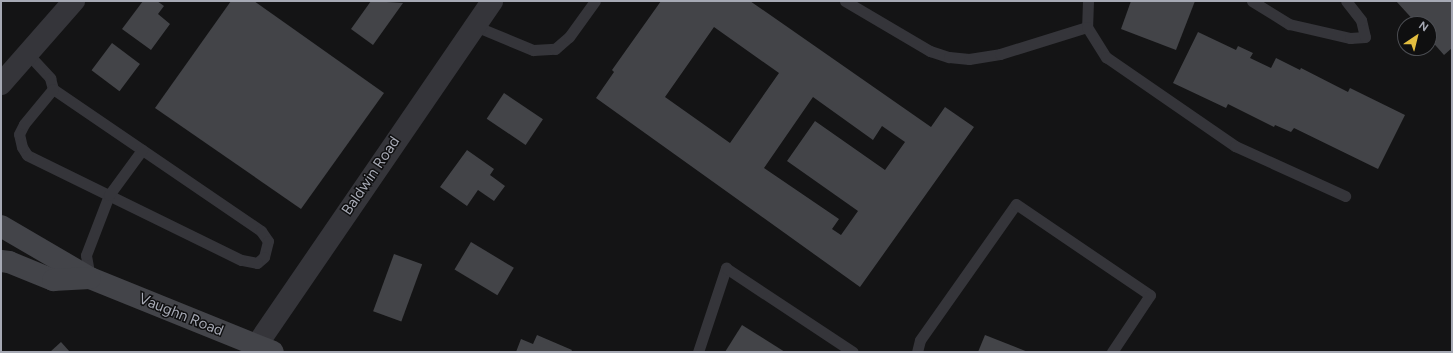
<!DOCTYPE html>
<style>
body{margin:0}
#map{position:relative;width:1453px;height:353px;overflow:hidden;background:#141415;font-family:Figtree,sans-serif}
div>[style]{position:absolute}
[style*='--x']{left:calc(var(--x)*1px);top:calc(var(--y)*1px);width:calc(var(--w)*1px);rotate:calc(var(--a)*1deg)}
.building>*{inset:0;background:#434448;transform-origin:0 0}
.lane>*{height:11px;margin:-5.5px;padding:0 5.5px;transform-origin:5.5px;border-radius:5.5px;background:#35353a}
.street>*{height:22px;margin:-11px;padding:0 11px;transform-origin:11px;border-radius:11px;background:#35353a}
.secondary>*{height:22px;margin:-11px;padding:0 11px;transform-origin:11px;border-radius:11px;background:#434449}
span{translate:-50% -50%;white-space:nowrap;text-align:center;line-height:1.15;-webkit-text-stroke:3px #0f0f10;paint-order:stroke}
.street-label{font-size:15px;color:#a6a9b4}
.frame{position:absolute;inset:0;border:2px solid #a6a9b4;pointer-events:none}
.north{position:absolute;left:1397px;top:16px;width:40px;height:40px;box-sizing:border-box;background:#0f0f10;border:1px solid #4b4d52;border-radius:50%;rotate:35deg;font-size:11px;font-weight:700;line-height:16px;text-align:center;color:#a6a9b4}
.north::after{content:'';display:block;margin:auto;width:14px;height:18px;background:#e2bd3f;clip-path:polygon(50% 0,100% 100%,50% 72%,0 100%)}
</style>
<div id="map">
<div class="building">
<div style="clip-path:polygon(143px 1px,157px 1px,164px 6px,158px 14px,170px 24px,151px 50px,122px 29px)"></div>
<div style="clip-path:polygon(231px 1px,254px 1px,384px 93px,301px 209px,155px 108px)"></div>
<div style="clip-path:polygon(371px 1px,403px 3px,373px 45px,351px 29px)"></div>
<div style="clip-path:polygon(evenodd,661px 1px,750px 1px,931px 127px,945px 107px,974px 127px,860px 287px,596px 98px,614px 72px,612px 70px,661px 1px,714px 27px,779px 73px,730px 143px,665px 97px,714px 27px,661px 1px,813px 97px,873px 140px,882px 126px,905px 142px,885px 170px,815px 121px,787px 161px,858px 211px,841px 235px,832px 229px,839px 219px,764px 168px,813px 97px)"></div>
<div style="clip-path:polygon(1131px 1px,1195px 1px,1176px 50px,1121px 29px)"></div>
<div style="clip-path:polygon(1396px 1px,1452px 1px,1452px 48px,1444px 55px,1429px 38px,1429px 24px,1417px 24px)"></div>
<div style="clip-path:polygon(1198px 32px,1236px 50px,1238px 46px,1253px 53px,1250px 58px,1271px 68px,1276px 58px,1300px 70px,1301px 68px,1348px 92px,1350px 88px,1405px 115px,1378px 169px,1294px 128px,1291px 132px,1275px 125px,1274px 127px,1228px 104px,1226px 108px,1173px 83px)"></div>
<div style="left:112px;top:43px;width:35px;height:34px;rotate:37deg"></div>
<div style="left:504px;top:93px;width:47px;height:31px;rotate:34deg"></div>
<div style="clip-path:polygon(467px 150px,494px 169px,490px 175px,505px 186px,494px 201px,478px 190px,467px 206px,440px 187px)"></div>
<div style="left:471px;top:242px;width:50px;height:32px;rotate:31deg"></div>
<div style="left:394px;top:254px;width:30px;height:61px;rotate:20deg"></div>
<div style="clip-path:polygon(742px 325px,785px 352px,725px 352px)"></div>
<div style="clip-path:polygon(537px 335px,572px 350px,571px 352px,516px 352px,521px 339px,533px 344px)"></div>
<div style="clip-path:polygon(985px 335px,1028px 352px,978px 352px)"></div>
<div style="clip-path:polygon(61px 342px,70px 352px,50px 352px)"></div>
</div>
<div class="lane">
<div style="--x:845;--y:1;--w:99;--a:30.5"></div>
<div style="--x:930;--y:51;--w:20;--a:18"></div>
<div style="--x:949;--y:57;--w:20;--a:6"></div>
<div style="--x:969;--y:59;--w:31;--a:-9"></div>
<div style="--x:1000;--y:54;--w:91;--a:-17.2"></div>
<div style="--x:1088;--y:1;--w:26;--a:92"></div>
<div style="--x:1087;--y:27;--w:36;--a:58"></div>
<div style="--x:1106;--y:57;--w:157;--a:34.6"></div>
<div style="--x:1235;--y:146;--w:121;--a:24.4"></div>
<div style="--x:1252;--y:1;--w:44;--a:31.9"></div>
<div style="--x:1289;--y:24;--w:63;--a:12.9"></div>
<div style="--x:1350;--y:38;--w:15;--a:-4"></div>
<div style="--x:1365;--y:37;--w:17;--a:-103"></div>
<div style="--x:1361;--y:20;--w:24;--a:-128"></div>
<div style="--x:475;--y:26;--w:63;--a:22.5"></div>
<div style="--x:533;--y:50;--w:22;--a:-3"></div>
<div style="--x:555;--y:49;--w:18;--a:-41"></div>
<div style="--x:569;--y:37;--w:44;--a:-54.2"></div>
<div style="--x:28;--y:54;--w:33;--a:47"></div>
<div style="--x:50;--y:78;--w:11;--a:75"></div>
<div style="--x:53;--y:89;--w:252;--a:34.3"></div>
<div style="--x:261;--y:231;--w:12;--a:55"></div>
<div style="--x:268;--y:241;--w:16;--a:104"></div>
<div style="--x:264;--y:257;--w:9;--a:139"></div>
<div style="--x:257;--y:263;--w:16;--a:-169"></div>
<div style="--x:241;--y:260;--w:238;--a:-153.9"></div>
<div style="--x:27;--y:155;--w:9;--a:-122"></div>
<div style="--x:22;--y:147;--w:13;--a:-103"></div>
<div style="--x:19;--y:134;--w:11;--a:-63"></div>
<div style="--x:24;--y:124;--w:45;--a:-50.4"></div>
<div style="--x:90;--y:278;--w:23;--a:-100"></div>
<div style="--x:86;--y:255;--w:64;--a:-69"></div>
<div style="--x:109;--y:195;--w:56;--a:-53.7"></div>
<div style="--x:698;--y:352;--w:89;--a:-71.6"></div>
<div style="--x:726;--y:268;--w:152;--a:33.5"></div>
<div style="--x:917;--y:352;--w:12;--a:-76"></div>
<div style="--x:920;--y:340;--w:166;--a:-54.8"></div>
<div style="--x:1016;--y:204;--w:162;--a:34.2"></div>
<div style="--x:1150;--y:295;--w:69;--a:123.7"></div>
</div>
<div class="street">
<div style="--x:1;--y:84;--w:111;--a:-48.7"></div>
<div style="--x:252;--y:352;--w:425;--a:-55.6"></div>
</div>
<div class="secondary">
<div style="--x:1;--y:226;--w:103;--a:30.3"></div>
<div style="--x:90;--y:278;--w:197;--a:22"></div>
<div style="--x:1;--y:261;--w:8;--a:7"></div>
<div style="--x:9;--y:262;--w:48;--a:22.2"></div>
<div style="--x:53;--y:280;--w:37;--a:-3"></div>
</div>
<div class="street-label">
<span style="left:371px;top:176px;rotate:-56deg">Baldwin Road</span>
<span style="left:181px;top:315px;rotate:22deg">Vaughn Road</span>
</div>
<div class="frame"></div>
<div class="north">N</div>
</div>
